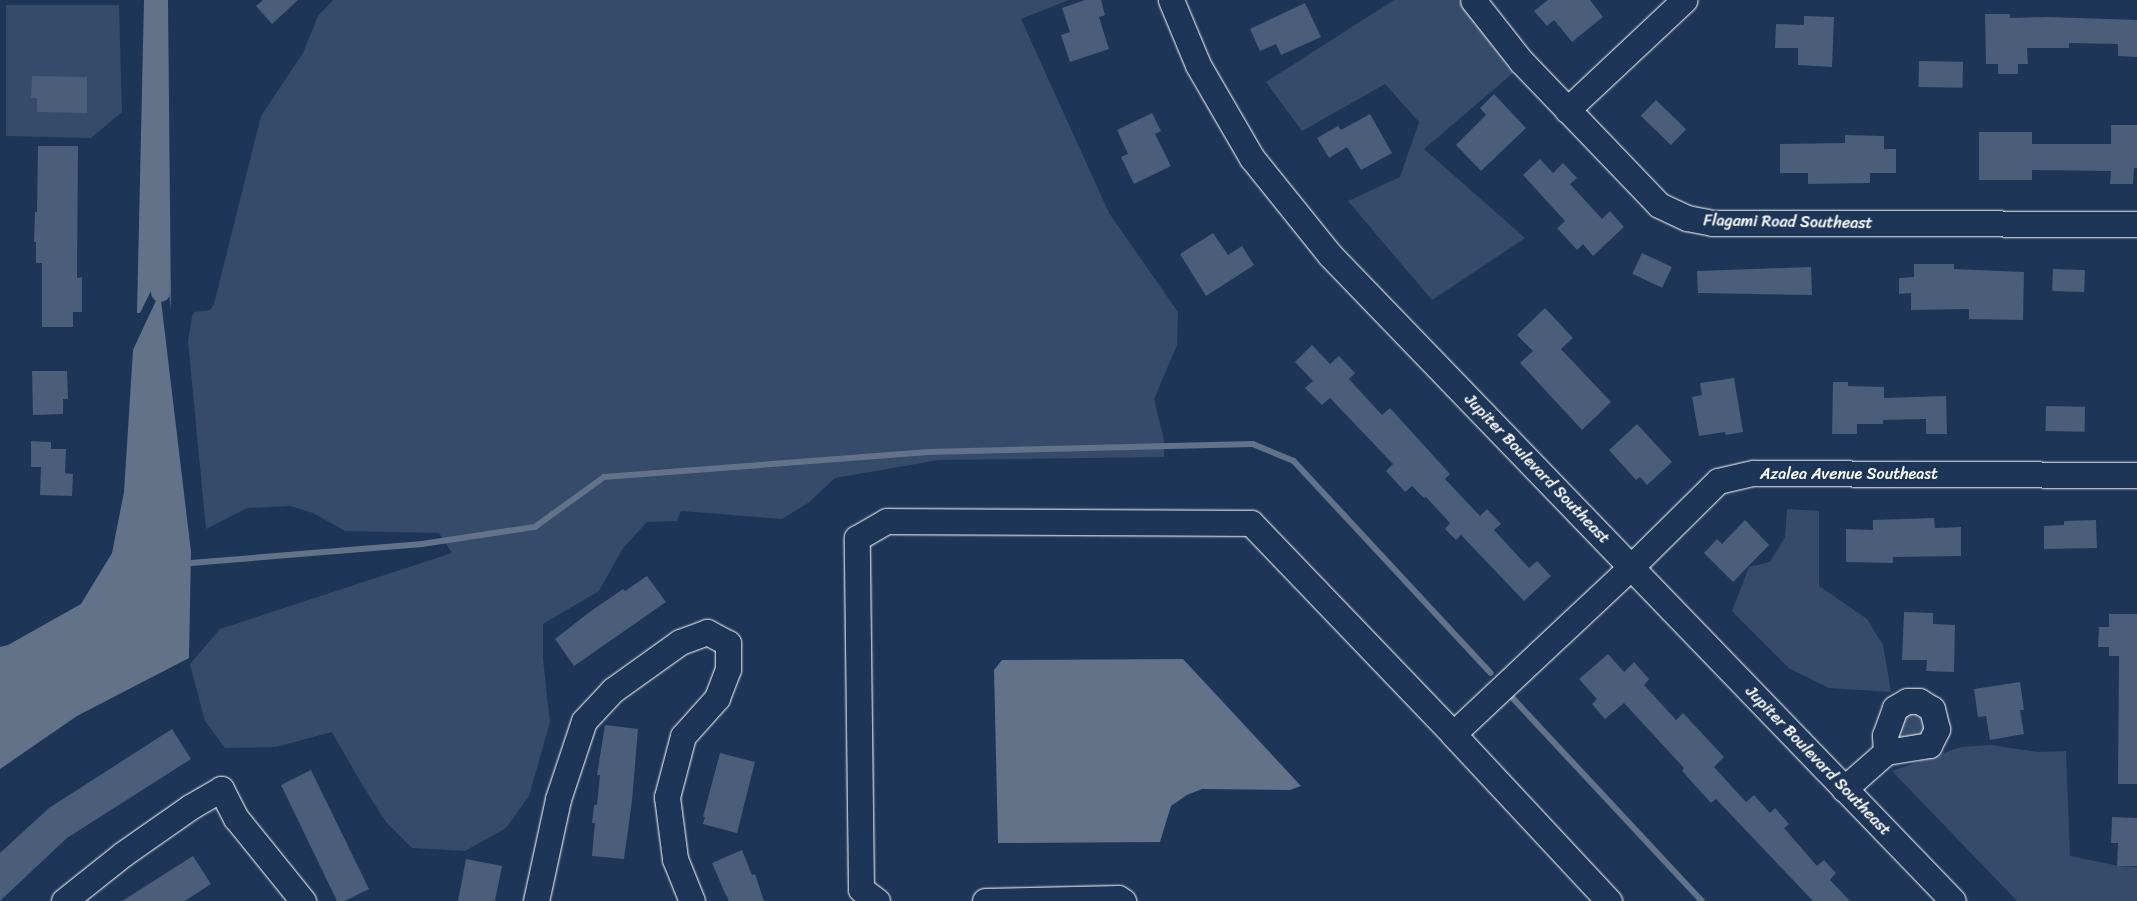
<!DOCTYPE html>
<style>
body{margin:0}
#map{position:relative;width:2137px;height:901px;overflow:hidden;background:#1d3557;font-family:Sriracha,sans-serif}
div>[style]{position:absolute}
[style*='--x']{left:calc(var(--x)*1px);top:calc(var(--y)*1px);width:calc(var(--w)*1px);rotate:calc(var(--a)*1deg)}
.green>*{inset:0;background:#364b69}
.water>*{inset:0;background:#617289}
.stream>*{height:5.5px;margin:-2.75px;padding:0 2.75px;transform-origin:2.75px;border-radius:2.75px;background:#617289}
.canal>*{height:19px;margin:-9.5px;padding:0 9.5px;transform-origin:9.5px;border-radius:9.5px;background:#617289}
.building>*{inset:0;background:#4a5d79;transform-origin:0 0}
.roads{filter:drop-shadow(0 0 1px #fff) drop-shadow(0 0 1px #fff)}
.minor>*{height:25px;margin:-12.5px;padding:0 12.5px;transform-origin:12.5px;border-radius:12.5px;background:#1d3557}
span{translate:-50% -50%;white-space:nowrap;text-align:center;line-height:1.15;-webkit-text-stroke:4.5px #1d3557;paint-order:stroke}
.street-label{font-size:16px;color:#fff}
</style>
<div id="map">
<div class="green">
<div style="clip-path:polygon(333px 0,1069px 0,1021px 19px,1109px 213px,1178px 312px,1177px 345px,1154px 399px,1164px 440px,1164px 457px,939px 460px,835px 478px,808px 503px,782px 519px,681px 511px,677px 521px,647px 522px,623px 548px,599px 591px,543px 624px,543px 659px,550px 722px,529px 796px,506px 828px,465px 851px,412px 848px,386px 822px,361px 783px,332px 732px,276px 747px,225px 748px,205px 721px,190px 664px,220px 629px,452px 553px,439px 533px,345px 531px,313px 513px,290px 506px,247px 508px,206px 529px,188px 341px,192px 316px,195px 312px,210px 310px,214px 304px,261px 116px,303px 53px,318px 16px)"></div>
<div style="clip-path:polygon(1394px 0,1458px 0,1513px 73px,1424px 149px,1525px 238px,1432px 300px,1348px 201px,1400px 177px,1419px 122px,1385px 84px,1302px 131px,1266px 82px)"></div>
<div style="clip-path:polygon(6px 5px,119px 5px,122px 112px,91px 138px,6px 136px)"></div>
<div style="clip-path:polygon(1787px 509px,1819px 511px,1819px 586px,1867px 619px,1883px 645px,1891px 692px,1829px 688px,1790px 669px,1732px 611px,1749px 567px,1770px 562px,1785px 537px)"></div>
<div style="clip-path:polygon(1923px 711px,1924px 737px,1903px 739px,1898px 735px,1901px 713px)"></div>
<div style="clip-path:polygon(1991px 745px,2038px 752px,2066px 751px,2070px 856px,2119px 866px,2137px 867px,2137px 901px,2017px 901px,1892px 771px,1961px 747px)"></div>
</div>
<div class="water">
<div style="clip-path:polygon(144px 0,168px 0,171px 309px,169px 292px,166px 287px,161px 284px,153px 287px,140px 313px,137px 313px)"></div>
<div style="clip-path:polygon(160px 292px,191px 552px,189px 658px,77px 716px,0 769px,0 647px,8px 645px,81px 604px,112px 553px,124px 492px,133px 350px)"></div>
<div style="clip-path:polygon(1183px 659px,1301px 786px,1290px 790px,1202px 789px,1187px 795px,1171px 806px,1160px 842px,998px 843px,994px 670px,1002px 660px)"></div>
</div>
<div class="stream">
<div style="--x:191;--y:563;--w:232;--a:-4.7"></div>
<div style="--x:422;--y:544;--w:114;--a:-8.6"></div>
<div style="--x:535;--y:527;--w:85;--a:-35.9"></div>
<div style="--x:604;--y:477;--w:325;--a:-4.4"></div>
<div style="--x:928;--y:452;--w:325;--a:-1.4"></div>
<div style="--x:1253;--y:444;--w:44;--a:22.5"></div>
<div style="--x:1294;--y:461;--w:289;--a:47.1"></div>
<div style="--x:1511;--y:696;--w:280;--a:47"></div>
</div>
<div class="canal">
<div style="--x:160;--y:292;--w:33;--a:-90"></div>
</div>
<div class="building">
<div style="clip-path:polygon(263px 0,298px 0,272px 24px,256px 6px)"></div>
<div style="clip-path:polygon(1085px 0,1101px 0,1105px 15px,1099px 17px,1109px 49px,1070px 62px,1061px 35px,1070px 32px,1062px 8px)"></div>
<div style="clip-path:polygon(1548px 0,1590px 0,1603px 17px,1572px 42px,1554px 20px,1547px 26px,1534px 11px)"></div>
<div style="clip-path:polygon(1305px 3px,1321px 37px,1281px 55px,1276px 44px,1260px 51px,1250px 29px)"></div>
<div style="clip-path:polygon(1985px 14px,2010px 14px,2010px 18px,2047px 17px,2137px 20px,2137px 57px,2118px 56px,2118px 44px,2069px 43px,2069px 48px,2027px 48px,2028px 64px,2018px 64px,2018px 74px,1998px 74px,1998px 64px,1986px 64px)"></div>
<div style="clip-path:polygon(1804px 16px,1834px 17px,1832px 67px,1798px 65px,1798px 48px,1775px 48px,1776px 24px,1804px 25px)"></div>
<div style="left:1919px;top:61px;width:44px;height:26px;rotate:1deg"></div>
<div style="clip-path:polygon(32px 76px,87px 77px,87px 113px,37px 112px,37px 98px,31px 98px)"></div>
<div style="clip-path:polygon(1494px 94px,1526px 128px,1481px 171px,1456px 145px,1486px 115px,1480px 108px)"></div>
<div style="left:1656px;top:100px;width:42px;height:22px;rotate:44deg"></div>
<div style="clip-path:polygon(1152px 113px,1161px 131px,1155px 134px,1171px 166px,1134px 184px,1121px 157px,1128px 154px,1117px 130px)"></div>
<div style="clip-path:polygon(1370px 114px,1392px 153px,1361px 170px,1347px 147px,1329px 158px,1317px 138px,1338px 126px,1341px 130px)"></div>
<div style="clip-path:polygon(2111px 125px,2137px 125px,2137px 168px,2134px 168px,2133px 184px,2110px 184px,2111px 171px,2032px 170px,2032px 180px,1979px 180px,1979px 132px,2032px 132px,2032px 144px,2111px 144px)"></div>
<div style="clip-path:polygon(1845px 135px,1884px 136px,1884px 149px,1896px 149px,1896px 173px,1870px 173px,1870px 183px,1808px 184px,1808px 173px,1780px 173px,1780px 144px,1845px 143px)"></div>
<div style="clip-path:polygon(38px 146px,78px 146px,77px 278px,82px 277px,82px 312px,73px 312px,73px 327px,42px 327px,42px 263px,36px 263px,36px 242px,34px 242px,35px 212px,37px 212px)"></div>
<div style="clip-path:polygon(1540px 159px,1553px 173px,1563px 163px,1577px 178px,1570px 184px,1602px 219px,1610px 211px,1624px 227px,1593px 256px,1583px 244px,1577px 250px,1557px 228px,1565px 221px,1523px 175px)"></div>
<div style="clip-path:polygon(1213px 233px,1228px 255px,1242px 246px,1254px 265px,1206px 296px,1180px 254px)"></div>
<div style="left:1642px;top:253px;width:33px;height:23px;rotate:25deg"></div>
<div style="clip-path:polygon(1914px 264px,1954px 264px,1954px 269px,2024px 272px,2023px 320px,1969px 319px,1969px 309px,1911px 310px,1911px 293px,1899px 294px,1899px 278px,1914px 277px)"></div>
<div style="clip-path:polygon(1811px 267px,1812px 295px,1698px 293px,1697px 271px)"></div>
<div style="left:2053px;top:269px;width:32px;height:22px;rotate:2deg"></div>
<div style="clip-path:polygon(1545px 308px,1573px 338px,1561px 349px,1611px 402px,1582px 430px,1520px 363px,1533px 351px,1517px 335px)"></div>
<div style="clip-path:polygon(1312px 345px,1330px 364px,1339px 356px,1355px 373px,1349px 379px,1382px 415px,1390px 408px,1450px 474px,1445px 479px,1480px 516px,1487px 509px,1501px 524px,1494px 530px,1529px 568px,1537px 561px,1551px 576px,1524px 601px,1461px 535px,1456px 540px,1445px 529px,1450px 523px,1426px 497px,1424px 498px,1412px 486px,1405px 492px,1386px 471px,1393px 464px,1330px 398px,1322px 405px,1305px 388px,1313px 381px,1295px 362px)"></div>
<div style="clip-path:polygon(32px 371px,67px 371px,68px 399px,63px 399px,63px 414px,33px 415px)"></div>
<div style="clip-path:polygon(1734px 378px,1743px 432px,1726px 435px,1725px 432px,1699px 436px,1692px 397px,1702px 395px,1700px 383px)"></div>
<div style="clip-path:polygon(1833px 382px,1848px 382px,1848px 386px,1884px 387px,1884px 398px,1946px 396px,1947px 434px,1926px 434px,1926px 419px,1883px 420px,1883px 424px,1857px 424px,1857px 434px,1832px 434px)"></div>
<div style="left:2046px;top:406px;width:39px;height:25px;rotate:1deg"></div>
<div style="clip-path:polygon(1637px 424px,1672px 462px,1647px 485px,1640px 477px,1636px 480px,1609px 450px)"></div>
<div style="clip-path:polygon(31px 441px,51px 442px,51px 449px,66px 449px,65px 473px,73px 474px,72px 496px,40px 495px,41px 467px,31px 467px)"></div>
<div style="clip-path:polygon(1934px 518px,1935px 528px,1961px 527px,1961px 556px,1893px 557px,1893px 563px,1846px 562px,1846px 529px,1873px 530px,1873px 520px)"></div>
<div style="clip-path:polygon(1745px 520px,1769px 545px,1733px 582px,1704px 553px,1717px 539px,1722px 544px)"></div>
<div style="clip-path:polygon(2096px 520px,2097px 548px,2044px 549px,2044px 526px,2064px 525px,2064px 521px)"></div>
<div style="clip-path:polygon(647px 576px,666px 602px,574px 666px,555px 639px,591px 611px,623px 589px,625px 591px)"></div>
<div style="clip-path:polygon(1904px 612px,1933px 613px,1933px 624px,1955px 625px,1954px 672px,1926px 671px,1927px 660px,1902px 660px)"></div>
<div style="clip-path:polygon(2109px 614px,2137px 614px,2137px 784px,2118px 784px,2119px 656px,2109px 656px,2109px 647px,2098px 647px,2099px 627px,2109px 627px)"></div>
<div style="clip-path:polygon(1608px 654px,1624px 672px,1634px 662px,1649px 679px,1644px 685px,1676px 720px,1683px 713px,1724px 757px,1714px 767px,1746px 802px,1754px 795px,1770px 813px,1775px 808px,1789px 824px,1784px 828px,1817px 866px,1824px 860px,1836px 873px,1830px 880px,1850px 901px,1813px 901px,1716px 799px,1711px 803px,1682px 771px,1684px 768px,1624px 703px,1605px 719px,1592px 704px,1597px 699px,1579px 679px)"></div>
<div style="clip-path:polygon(2020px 682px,2024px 710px,2020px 710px,2024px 734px,1990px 740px,1986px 716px,1978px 717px,1974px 689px)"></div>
<div style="clip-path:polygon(605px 725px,638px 729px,632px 801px,624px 859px,592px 856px,595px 823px,592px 823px,594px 805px,597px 805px,600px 775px,597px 775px)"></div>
<div style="clip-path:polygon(172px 729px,191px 759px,67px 838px,0 901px,0 853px,49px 808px)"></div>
<div style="clip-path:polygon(720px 753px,755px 762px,737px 833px,703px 824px,705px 817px,703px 817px)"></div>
<div style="clip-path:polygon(311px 770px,369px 889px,345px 901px,337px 901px,281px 785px)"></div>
<div style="clip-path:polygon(2112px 817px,2137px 818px,2137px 866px,2117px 866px,2118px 843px,2111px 843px)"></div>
<div style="clip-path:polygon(742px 850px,752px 875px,755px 874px,764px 901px,729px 901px,724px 891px,712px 863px)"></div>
<div style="clip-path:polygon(193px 856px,211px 884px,185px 901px,122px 901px)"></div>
<div style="clip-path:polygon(466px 859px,502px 866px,495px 901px,458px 901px)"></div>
</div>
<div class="roads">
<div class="minor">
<div style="--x:1171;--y:0;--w:70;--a:67.4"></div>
<div style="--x:1198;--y:65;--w:108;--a:59.9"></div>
<div style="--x:1252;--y:158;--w:124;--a:51.2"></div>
<div style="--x:1330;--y:255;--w:897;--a:46.04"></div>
<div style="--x:1473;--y:0;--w:78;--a:51.8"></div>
<div style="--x:1521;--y:61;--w:199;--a:46.2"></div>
<div style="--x:1659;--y:205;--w:31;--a:25"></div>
<div style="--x:1687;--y:218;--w:25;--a:11"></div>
<div style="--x:1712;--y:223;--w:425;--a:0.1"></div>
<div style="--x:1567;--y:110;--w:161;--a:-43.2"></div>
<div style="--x:1453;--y:734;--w:245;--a:-43.2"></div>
<div style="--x:1632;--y:566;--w:121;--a:-44.7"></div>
<div style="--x:1718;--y:481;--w:37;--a:-13"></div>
<div style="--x:1754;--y:473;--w:383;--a:0.3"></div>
<div style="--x:1844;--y:789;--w:56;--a:-41.4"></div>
<div style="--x:1886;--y:752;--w:44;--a:-9.2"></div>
<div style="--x:1929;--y:745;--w:18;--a:-63"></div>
<div style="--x:1937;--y:729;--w:21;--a:-104"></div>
<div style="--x:1932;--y:709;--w:15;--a:-148"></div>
<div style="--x:1919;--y:701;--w:12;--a:180"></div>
<div style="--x:1907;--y:701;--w:14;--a:150"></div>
<div style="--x:1895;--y:708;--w:29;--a:110"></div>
<div style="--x:1885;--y:735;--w:17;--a:87"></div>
<div style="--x:64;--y:901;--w:75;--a:-38.5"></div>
<div style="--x:123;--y:854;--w:82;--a:-35"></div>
<div style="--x:190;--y:807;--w:36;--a:-30"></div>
<div style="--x:221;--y:789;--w:33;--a:63"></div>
<div style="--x:236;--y:818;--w:107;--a:51.1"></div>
<div style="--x:536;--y:901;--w:104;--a:-77.8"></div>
<div style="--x:558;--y:799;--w:82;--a:-71.6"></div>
<div style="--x:584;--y:721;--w:42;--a:-46.9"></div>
<div style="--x:613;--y:690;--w:82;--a:-35.6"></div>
<div style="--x:680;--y:642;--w:29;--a:-20"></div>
<div style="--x:707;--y:632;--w:24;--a:28"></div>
<div style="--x:728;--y:643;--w:26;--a:90"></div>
<div style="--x:728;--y:669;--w:31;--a:111"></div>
<div style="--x:717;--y:698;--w:51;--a:131.8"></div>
<div style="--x:683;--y:736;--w:63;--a:104.7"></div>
<div style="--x:667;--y:797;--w:63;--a:82.6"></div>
<div style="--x:675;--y:859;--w:45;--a:68"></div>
<div style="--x:877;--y:901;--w:20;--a:-143"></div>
<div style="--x:861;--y:889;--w:351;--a:-90.7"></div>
<div style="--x:857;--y:538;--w:34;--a:-30"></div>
<div style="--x:887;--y:521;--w:364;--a:0.3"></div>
<div style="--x:1251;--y:523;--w:292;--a:46.2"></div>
<div style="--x:1453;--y:734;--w:229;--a:47"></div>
<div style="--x:985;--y:901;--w:133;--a:-1.3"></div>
<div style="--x:1118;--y:898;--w:6;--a:31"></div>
</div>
</div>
<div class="street-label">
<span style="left:1788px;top:222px;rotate:1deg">Flagami Road Southeast</span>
<span style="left:1537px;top:469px;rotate:46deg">Jupiter Boulevard Southeast</span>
<span style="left:1849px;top:474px">Azalea Avenue Southeast</span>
<span style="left:1818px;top:761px;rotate:46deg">Jupiter Boulevard Southeast</span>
</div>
</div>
